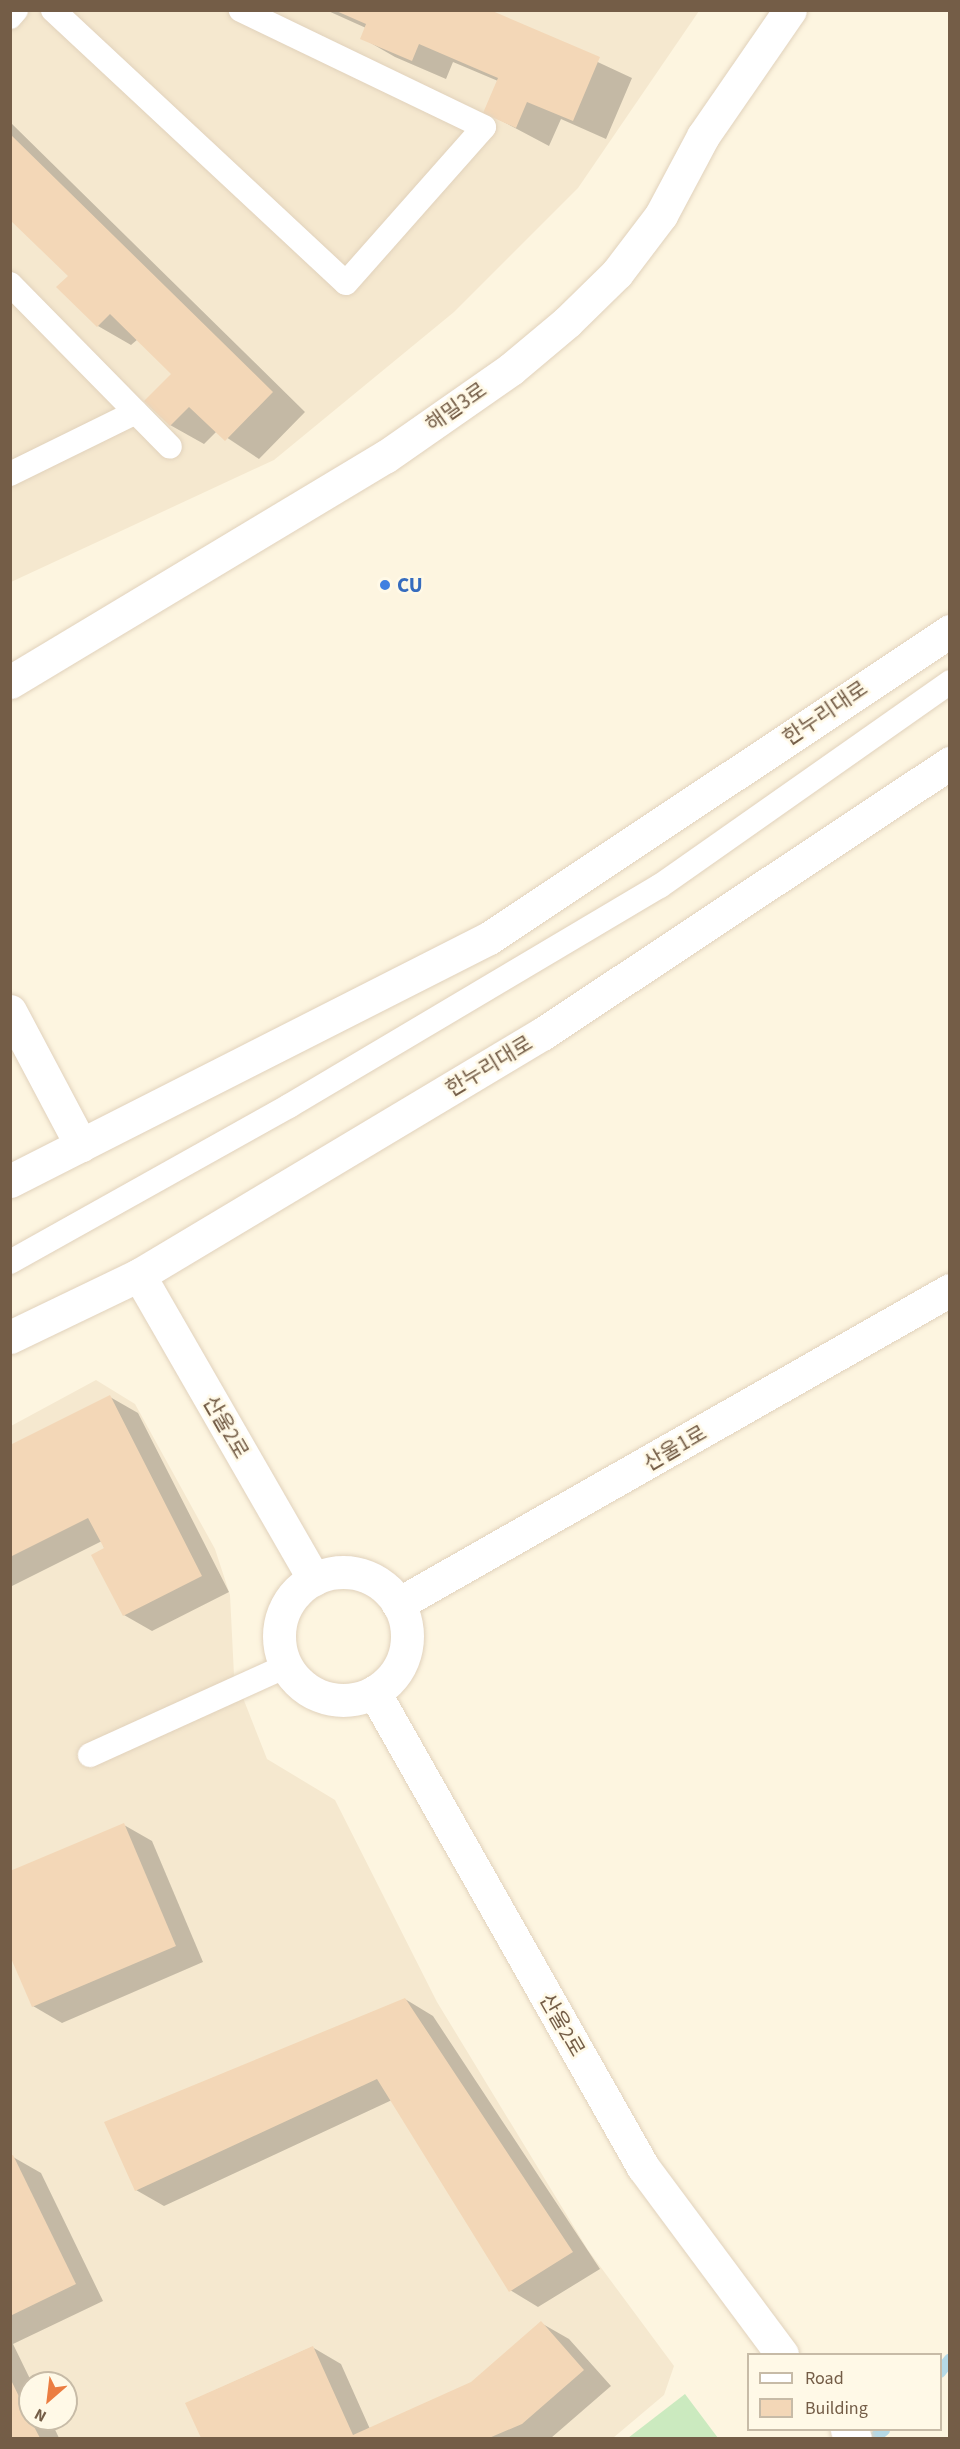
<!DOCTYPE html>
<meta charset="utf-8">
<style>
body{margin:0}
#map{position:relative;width:960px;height:2449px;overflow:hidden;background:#fdf5e0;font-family:"Source Sans 3","Noto Sans KR",sans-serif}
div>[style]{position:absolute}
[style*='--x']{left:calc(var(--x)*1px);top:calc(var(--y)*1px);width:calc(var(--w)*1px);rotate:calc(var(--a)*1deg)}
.residential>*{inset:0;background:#f5e8cf}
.green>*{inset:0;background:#cbeabf}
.shadow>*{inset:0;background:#0003}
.stream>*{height:12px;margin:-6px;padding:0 6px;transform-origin:6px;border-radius:6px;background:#b5d9e6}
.building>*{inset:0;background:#f3d7b7}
.roads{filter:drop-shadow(0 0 2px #e1d2bc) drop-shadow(0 0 2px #e1d2bc)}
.lane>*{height:24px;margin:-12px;padding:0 12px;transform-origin:12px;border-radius:12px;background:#fff}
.street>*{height:33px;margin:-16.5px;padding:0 16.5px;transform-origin:16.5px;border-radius:16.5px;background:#fff}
.street>.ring{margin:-16.5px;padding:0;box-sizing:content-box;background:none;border:33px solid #fff;border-radius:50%}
.secondary>*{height:33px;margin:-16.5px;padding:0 16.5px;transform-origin:16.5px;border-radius:16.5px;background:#fff}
.dots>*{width:16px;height:16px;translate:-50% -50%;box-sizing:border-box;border:3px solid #fff9e7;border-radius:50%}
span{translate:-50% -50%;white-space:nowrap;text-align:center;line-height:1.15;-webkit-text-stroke:5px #fff9e7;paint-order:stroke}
.street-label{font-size:21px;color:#745d47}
.shop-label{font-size:21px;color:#366cbe;font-weight:700}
.left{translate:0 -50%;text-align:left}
.frame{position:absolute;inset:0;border:12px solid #745d47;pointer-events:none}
.legend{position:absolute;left:747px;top:2353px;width:195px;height:78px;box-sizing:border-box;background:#fff9e7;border:2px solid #c7bba7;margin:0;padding:8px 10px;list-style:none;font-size:18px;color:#745d47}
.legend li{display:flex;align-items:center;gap:12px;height:30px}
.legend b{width:30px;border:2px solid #c7bba7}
.north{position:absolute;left:18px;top:2371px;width:60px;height:60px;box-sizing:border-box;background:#fff9e7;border:2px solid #c7bba7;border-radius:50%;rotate:208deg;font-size:16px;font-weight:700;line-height:24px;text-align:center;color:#745d47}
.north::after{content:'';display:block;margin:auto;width:21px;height:27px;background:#eb7d41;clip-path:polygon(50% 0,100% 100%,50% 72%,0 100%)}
</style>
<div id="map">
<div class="residential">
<div style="clip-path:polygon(10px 11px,699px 11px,578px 188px,454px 312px,274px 460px,11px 582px)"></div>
<div style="clip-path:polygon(evenodd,96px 1380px,135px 1404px,215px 1549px,230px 1595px,234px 1675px,267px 1759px,335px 1800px,437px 2002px,588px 2250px,674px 2366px,664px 2395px,613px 2438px,11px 2438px,11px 1426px,96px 1380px,30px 2383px,66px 2383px,66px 2419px,30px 2419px,30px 2383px)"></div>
</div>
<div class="green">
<div style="clip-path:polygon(685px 2394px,718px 2438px,628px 2438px)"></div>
</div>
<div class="shadow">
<div style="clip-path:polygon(326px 10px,486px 10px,632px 78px,606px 139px,561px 119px,549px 146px,485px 112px,498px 81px,453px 62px,446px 79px,395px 57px,362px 38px,366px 28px)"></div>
<div style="clip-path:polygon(10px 122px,305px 412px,259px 459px,217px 431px,204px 444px,170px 425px,173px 374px,138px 339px,131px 345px,98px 326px,58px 287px,70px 276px,10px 218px)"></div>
<div style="clip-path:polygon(110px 1397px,138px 1413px,229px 1592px,152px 1631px,124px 1615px,102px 1541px,10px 1587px,10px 1447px)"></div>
<div style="clip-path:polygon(124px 1825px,152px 1841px,203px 1962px,62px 2023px,33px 2006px)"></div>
<div style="clip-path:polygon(405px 1999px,433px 2016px,600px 2269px,538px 2307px,510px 2290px,392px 2100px,164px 2206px,136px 2190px)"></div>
<div style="clip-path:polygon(13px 2157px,41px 2173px,103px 2301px,13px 2344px,32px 2383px,30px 2419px,50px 2419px,59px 2438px,10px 2438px)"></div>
<div style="clip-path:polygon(541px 2323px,569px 2339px,611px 2386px,551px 2438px,202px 2438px,187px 2403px,312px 2347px,341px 2364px,370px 2429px,471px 2384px)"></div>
</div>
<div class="stream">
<div style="--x:940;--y:2372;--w:16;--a:-52"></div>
<div style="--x:874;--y:2438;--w:13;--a:-39"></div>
</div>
<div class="building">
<div style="clip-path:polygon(334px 10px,490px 10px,600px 57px,573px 121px,527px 102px,516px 128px,483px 113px,498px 78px,419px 44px,412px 61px,360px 39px,366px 24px)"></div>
<div style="clip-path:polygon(10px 134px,273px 392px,225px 441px,189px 407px,170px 426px,144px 401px,171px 374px,110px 314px,97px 327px,56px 287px,68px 276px,10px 220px)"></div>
<div style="clip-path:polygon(110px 1395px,202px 1576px,123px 1616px,91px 1555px,104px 1548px,88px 1518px,10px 1557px,10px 1445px)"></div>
<div style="clip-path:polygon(124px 1823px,176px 1946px,32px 2007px,10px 1956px,10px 1871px)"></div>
<div style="clip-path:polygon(405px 1998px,573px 2252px,509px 2292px,377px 2079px,135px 2191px,104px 2122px)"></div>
<div style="clip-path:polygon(13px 2155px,76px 2284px,10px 2316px,10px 2156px)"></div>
<div style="clip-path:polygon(541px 2321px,584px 2370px,522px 2424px,489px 2438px,201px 2438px,185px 2403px,313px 2346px,353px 2435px,471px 2382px)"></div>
<div style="clip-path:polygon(10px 2378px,30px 2419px,40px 2438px,10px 2438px)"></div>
</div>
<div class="roads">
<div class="lane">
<div style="--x:53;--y:10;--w:400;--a:43"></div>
<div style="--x:346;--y:283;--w:208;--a:-48.5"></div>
<div style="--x:484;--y:127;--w:270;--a:-154.3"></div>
<div style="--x:10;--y:17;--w:9;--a:-49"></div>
<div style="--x:10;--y:284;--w:228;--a:45.5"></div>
<div style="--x:10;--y:474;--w:140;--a:-26.2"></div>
<div style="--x:10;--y:1262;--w:320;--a:-29.2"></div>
<div style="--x:289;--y:1106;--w:431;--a:-30.7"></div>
<div style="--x:660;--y:886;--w:355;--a:-35.1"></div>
<div style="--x:90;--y:1755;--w:215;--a:-24.4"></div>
</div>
<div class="street">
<div style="--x:10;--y:682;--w:437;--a:-31"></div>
<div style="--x:385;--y:457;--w:154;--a:-34.9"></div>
<div style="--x:511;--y:369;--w:73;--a:-40"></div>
<div style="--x:567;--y:322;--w:70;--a:-44.4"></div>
<div style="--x:617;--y:273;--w:73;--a:-52.8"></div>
<div style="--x:661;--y:215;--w:89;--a:-62"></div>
<div style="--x:703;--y:136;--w:153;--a:-55.4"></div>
<div style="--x:10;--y:1011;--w:152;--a:62.1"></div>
<div style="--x:139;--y:1275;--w:351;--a:60.1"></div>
<div class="ring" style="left:279px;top:1572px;width:95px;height:95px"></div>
<div style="--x:398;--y:1604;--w:635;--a:-29.63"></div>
<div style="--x:374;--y:1692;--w:546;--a:60.48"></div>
<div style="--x:643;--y:2167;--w:233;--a:53.4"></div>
<div style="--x:847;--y:2430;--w:11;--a:45"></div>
</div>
<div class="secondary">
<div style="--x:10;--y:1181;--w:537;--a:-26.9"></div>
<div style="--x:489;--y:938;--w:554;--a:-33.66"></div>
<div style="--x:10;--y:1337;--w:143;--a:-25.7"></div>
<div style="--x:139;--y:1275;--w:470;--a:-30.9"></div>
<div style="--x:542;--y:1034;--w:490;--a:-33.6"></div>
</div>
</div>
<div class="dots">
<div style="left:385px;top:585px;background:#3f7fe0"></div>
</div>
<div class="street-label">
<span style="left:456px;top:407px;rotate:-35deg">해밀3로</span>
<span style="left:825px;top:713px;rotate:-34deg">한누리대로</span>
<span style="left:489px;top:1066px;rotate:-31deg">한누리대로</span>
<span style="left:226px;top:1427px;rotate:60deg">산울2로</span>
<span style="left:675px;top:1448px;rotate:-30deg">산울1로</span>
<span style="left:562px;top:2025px;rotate:60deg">산울2로</span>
</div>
<div class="shop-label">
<span class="left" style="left:397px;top:585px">CU</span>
</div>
<div class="frame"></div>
<ul class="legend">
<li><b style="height:8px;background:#fff"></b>Road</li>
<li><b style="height:16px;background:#f3d7b7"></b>Building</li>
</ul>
<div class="north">N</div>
</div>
